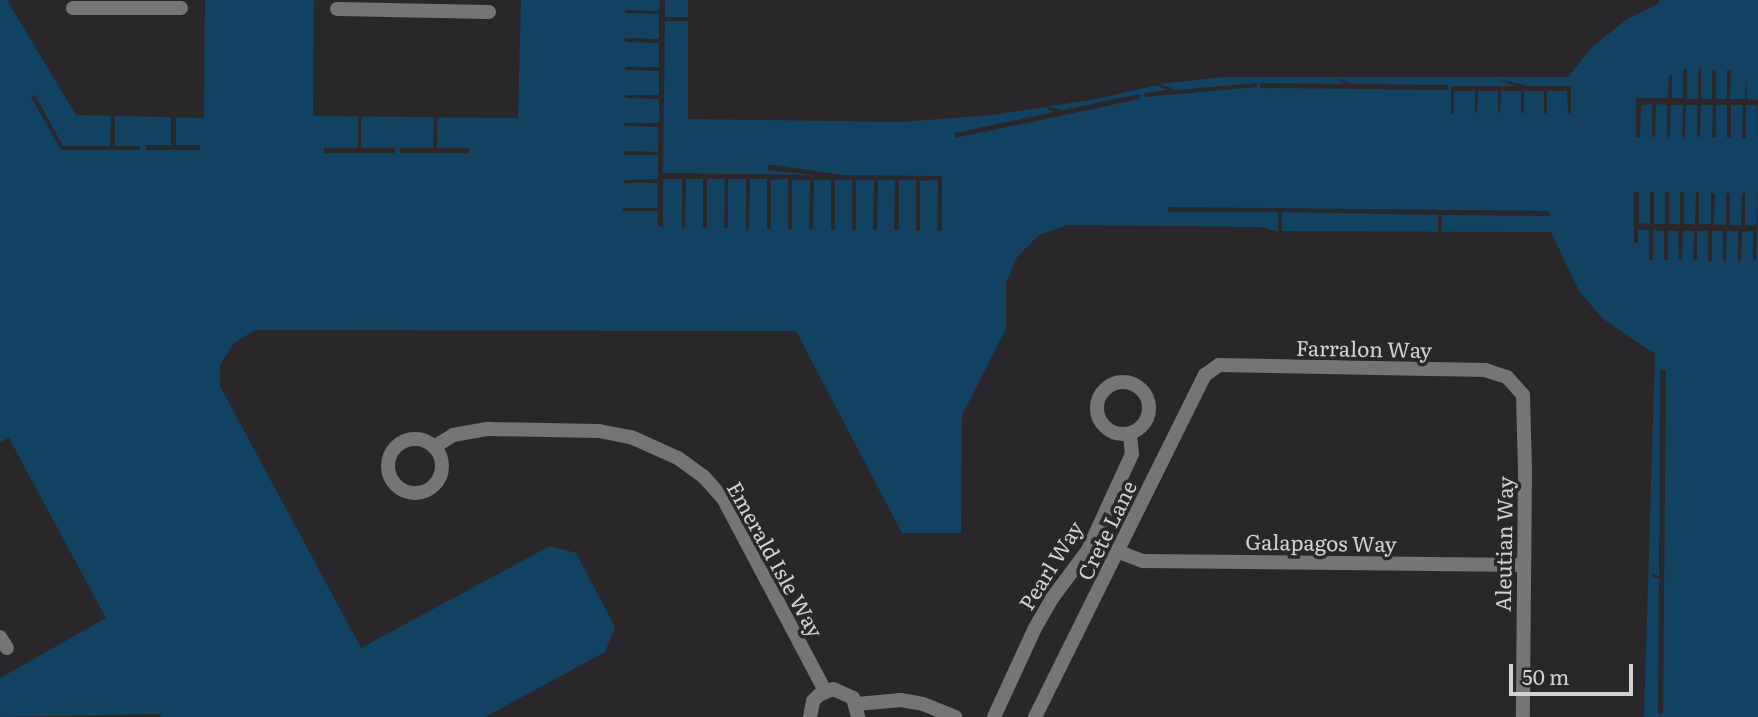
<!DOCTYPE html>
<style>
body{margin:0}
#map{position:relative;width:1758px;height:717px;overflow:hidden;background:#2a272a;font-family:Literata,serif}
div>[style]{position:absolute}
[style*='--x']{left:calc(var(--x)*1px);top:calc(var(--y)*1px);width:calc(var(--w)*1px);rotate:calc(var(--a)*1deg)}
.water>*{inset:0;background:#134363}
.pier>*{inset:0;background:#2a272a}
.minor>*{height:14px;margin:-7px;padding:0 7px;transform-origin:7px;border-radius:7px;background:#777477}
.minor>.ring{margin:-7px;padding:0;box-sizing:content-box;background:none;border:14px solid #777477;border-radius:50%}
span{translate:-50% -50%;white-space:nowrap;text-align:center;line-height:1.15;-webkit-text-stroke:7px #2a272a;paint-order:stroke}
.street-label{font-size:21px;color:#d2d1d2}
.scale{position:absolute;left:1509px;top:664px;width:124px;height:32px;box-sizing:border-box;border:4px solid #d2d1d2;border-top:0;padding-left:9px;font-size:21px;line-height:24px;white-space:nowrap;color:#d2d1d2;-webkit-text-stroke:5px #2a272a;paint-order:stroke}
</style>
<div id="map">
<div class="water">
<div style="clip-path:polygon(0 0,7px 0,76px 115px,204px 118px,205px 0,314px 0,313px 116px,518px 118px,521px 0,688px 0,688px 119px,900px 122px,993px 115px,1096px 99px,1161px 84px,1223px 77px,1568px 77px,1592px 47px,1626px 20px,1659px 3px,1659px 0,1758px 0,1758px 717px,1644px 717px,1655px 354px,1602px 318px,1579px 291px,1551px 232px,1275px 231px,1262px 227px,1067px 225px,1039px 235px,1017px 257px,1006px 283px,1006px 329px,962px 415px,961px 533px,902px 533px,796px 331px,255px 330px,234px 343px,220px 365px,220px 386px,361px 648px,550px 546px,576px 553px,615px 627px,605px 652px,485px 717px,161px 717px,159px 714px,0 717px,0 678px,106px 618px,9px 438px,0 442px)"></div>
</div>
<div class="pier">
<div style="clip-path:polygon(660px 0,665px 0,665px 17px,689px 17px,689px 21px,665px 21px,663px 173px,813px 175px,768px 170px,768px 165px,776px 165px,842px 175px,942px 176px,942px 231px,937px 231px,938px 180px,920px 181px,920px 231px,916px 231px,916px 180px,899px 180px,899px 230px,894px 230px,895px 180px,878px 180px,877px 230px,873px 230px,874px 180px,856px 180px,856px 230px,852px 230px,852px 180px,835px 180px,835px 230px,831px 230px,831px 180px,814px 180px,813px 229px,809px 229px,810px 180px,792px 180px,792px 229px,788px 229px,788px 179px,771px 180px,771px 229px,767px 229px,767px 179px,750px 179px,749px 229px,746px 229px,746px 179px,728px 179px,728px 228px,724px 228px,725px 179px,707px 179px,707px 228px,703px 228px,703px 179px,686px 179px,685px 228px,682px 228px,682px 179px,663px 179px,663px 227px,658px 226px,658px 211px,623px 211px,623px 208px,658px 208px,658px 183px,624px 183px,624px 180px,658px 179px,658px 155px,624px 155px,624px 151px,658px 152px,658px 127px,624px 126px,624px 123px,659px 123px,659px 99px,625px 98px,625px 95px,659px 95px,659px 71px,625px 70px,625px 67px,659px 67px,659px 43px,625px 42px,625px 38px,659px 39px,659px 14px,625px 13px,625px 10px,659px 11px)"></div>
<div style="clip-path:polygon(1683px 69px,1687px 69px,1687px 99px,1698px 99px,1698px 69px,1701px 69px,1701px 99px,1712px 99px,1712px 70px,1716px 70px,1716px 99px,1727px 99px,1727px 70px,1731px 70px,1730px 99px,1745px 99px,1747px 77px,1747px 99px,1758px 100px,1758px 138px,1757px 105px,1746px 105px,1746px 138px,1742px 138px,1743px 105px,1731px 105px,1731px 138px,1727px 138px,1727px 105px,1716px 105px,1716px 137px,1712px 137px,1713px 105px,1701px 105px,1700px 137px,1697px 137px,1697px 105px,1686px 105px,1685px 137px,1682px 137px,1683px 105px,1671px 105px,1670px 137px,1667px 137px,1667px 105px,1656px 104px,1655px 137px,1652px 137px,1652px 104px,1641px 105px,1640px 137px,1636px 137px,1636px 98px,1668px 98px,1669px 75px,1672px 75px,1672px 98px,1683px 98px)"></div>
<div style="clip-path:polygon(1335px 78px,1354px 84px,1448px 85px,1448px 90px,1260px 88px,1260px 83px,1345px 84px)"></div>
<div style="clip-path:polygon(1498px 79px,1527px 86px,1571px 86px,1571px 113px,1568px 113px,1567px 91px,1547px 91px,1547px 113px,1544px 113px,1544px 91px,1524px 91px,1524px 113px,1521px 113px,1521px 91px,1501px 91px,1500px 113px,1498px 113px,1498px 91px,1478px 91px,1477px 113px,1475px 113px,1475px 91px,1454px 91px,1454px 113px,1451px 114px,1451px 86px,1515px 86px)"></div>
<div style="clip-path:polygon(1257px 83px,1257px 87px,1145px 97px,1144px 93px,1168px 90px,1155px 85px,1159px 84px,1176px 90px)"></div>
<div style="clip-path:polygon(1139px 94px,1140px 99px,955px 138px,955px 133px,1053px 112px,1044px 106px,1063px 110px)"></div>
<div style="clip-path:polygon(35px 95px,63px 146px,110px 146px,111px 114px,115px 114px,115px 146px,140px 146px,140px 150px,61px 150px,31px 97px)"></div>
<div style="clip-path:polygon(171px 115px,176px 115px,176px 145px,200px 145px,200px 150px,146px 150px,146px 145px,171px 145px)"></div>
<div style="clip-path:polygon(358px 117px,361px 117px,361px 148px,395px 148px,395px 153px,324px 153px,324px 148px,358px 148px)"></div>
<div style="clip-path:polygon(434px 117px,437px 117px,437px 148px,469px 148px,469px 153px,400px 153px,400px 148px,433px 148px)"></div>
<div style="clip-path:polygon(1634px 192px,1639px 192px,1639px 224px,1650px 223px,1650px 192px,1654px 192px,1654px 224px,1665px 224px,1665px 192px,1669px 192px,1669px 224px,1680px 224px,1680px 192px,1684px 192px,1684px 224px,1695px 224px,1696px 192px,1699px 192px,1699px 224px,1711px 224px,1711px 193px,1715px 193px,1714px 224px,1726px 225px,1726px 193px,1730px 193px,1730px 225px,1741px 225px,1742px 193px,1745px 193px,1745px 225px,1756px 225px,1758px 193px,1756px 261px,1753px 261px,1753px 231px,1742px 232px,1741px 261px,1738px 261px,1738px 231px,1727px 231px,1726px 261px,1723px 261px,1723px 231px,1712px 231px,1712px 261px,1708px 261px,1708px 231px,1697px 231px,1697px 260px,1693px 260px,1694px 231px,1683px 231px,1682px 260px,1679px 260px,1678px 231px,1668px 231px,1668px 260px,1664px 260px,1664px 231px,1653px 230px,1653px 260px,1649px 260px,1649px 230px,1638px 230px,1638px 243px,1634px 243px)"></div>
<div style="clip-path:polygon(1168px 207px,1549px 211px,1550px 216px,1442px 215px,1441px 235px,1438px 235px,1438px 215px,1282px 212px,1282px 234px,1278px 234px,1278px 212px,1168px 212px)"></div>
<div style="clip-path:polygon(1660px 370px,1666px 370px,1663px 714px,1658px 713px,1659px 579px,1652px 576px,1652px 573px,1659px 576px)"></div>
</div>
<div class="minor">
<div style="--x:73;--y:8;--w:108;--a:0"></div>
<div style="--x:337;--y:9;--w:152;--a:1.1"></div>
<div class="ring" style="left:1097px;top:382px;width:38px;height:38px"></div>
<div class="ring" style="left:388px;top:439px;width:40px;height:40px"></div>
<div style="--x:434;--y:447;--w:22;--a:-32"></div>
<div style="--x:453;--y:435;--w:36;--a:-10"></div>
<div style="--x:488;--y:429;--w:111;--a:1"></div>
<div style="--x:599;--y:431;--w:33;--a:11"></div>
<div style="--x:631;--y:437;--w:51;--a:24.1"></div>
<div style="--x:678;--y:458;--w:31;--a:36"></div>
<div style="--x:703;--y:476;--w:30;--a:48"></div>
<div style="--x:723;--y:498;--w:218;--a:62.1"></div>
<div style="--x:1119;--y:552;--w:26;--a:21"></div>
<div style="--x:1143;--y:561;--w:381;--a:0.6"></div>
<div style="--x:0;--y:637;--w:13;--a:58"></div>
<div style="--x:857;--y:704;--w:44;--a:-5.2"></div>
<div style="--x:901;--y:700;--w:22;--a:10"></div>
<div style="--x:923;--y:704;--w:35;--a:22"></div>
<div style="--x:810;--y:717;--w:16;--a:-79"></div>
<div style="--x:813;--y:701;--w:8;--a:-45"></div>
<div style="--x:819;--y:695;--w:15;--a:-23"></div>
<div style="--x:833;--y:689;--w:22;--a:24"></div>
<div style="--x:853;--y:698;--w:20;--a:75"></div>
<div style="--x:994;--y:717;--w:98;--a:-65.3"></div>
<div style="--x:1035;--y:628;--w:36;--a:-60"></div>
<div style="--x:1053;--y:597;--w:59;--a:-53.3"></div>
<div style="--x:1088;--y:550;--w:106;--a:-65.4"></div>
<div style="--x:1132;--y:454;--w:20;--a:-96"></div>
<div style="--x:1035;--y:717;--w:382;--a:-63.6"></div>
<div style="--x:1205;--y:375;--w:17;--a:-36"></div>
<div style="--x:1219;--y:365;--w:266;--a:1.1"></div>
<div style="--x:1485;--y:370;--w:23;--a:18"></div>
<div style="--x:1507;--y:377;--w:24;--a:48"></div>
<div style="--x:1523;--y:395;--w:74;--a:88.5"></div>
<div style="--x:1525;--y:469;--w:248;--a:90.5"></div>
</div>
<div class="street-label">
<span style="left:1364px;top:348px;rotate:1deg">Farralon Way</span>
<span style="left:1106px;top:530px;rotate:-64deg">Crete Lane</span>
<span style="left:1321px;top:542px;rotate:1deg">Galapagos Way</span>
<span style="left:1503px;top:544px;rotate:-89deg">Aleutian Way</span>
<span style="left:776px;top:559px;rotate:61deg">Emerald Isle Way</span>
<span style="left:1050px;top:565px;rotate:-58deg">Pearl Way</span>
</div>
<div class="scale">50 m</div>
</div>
